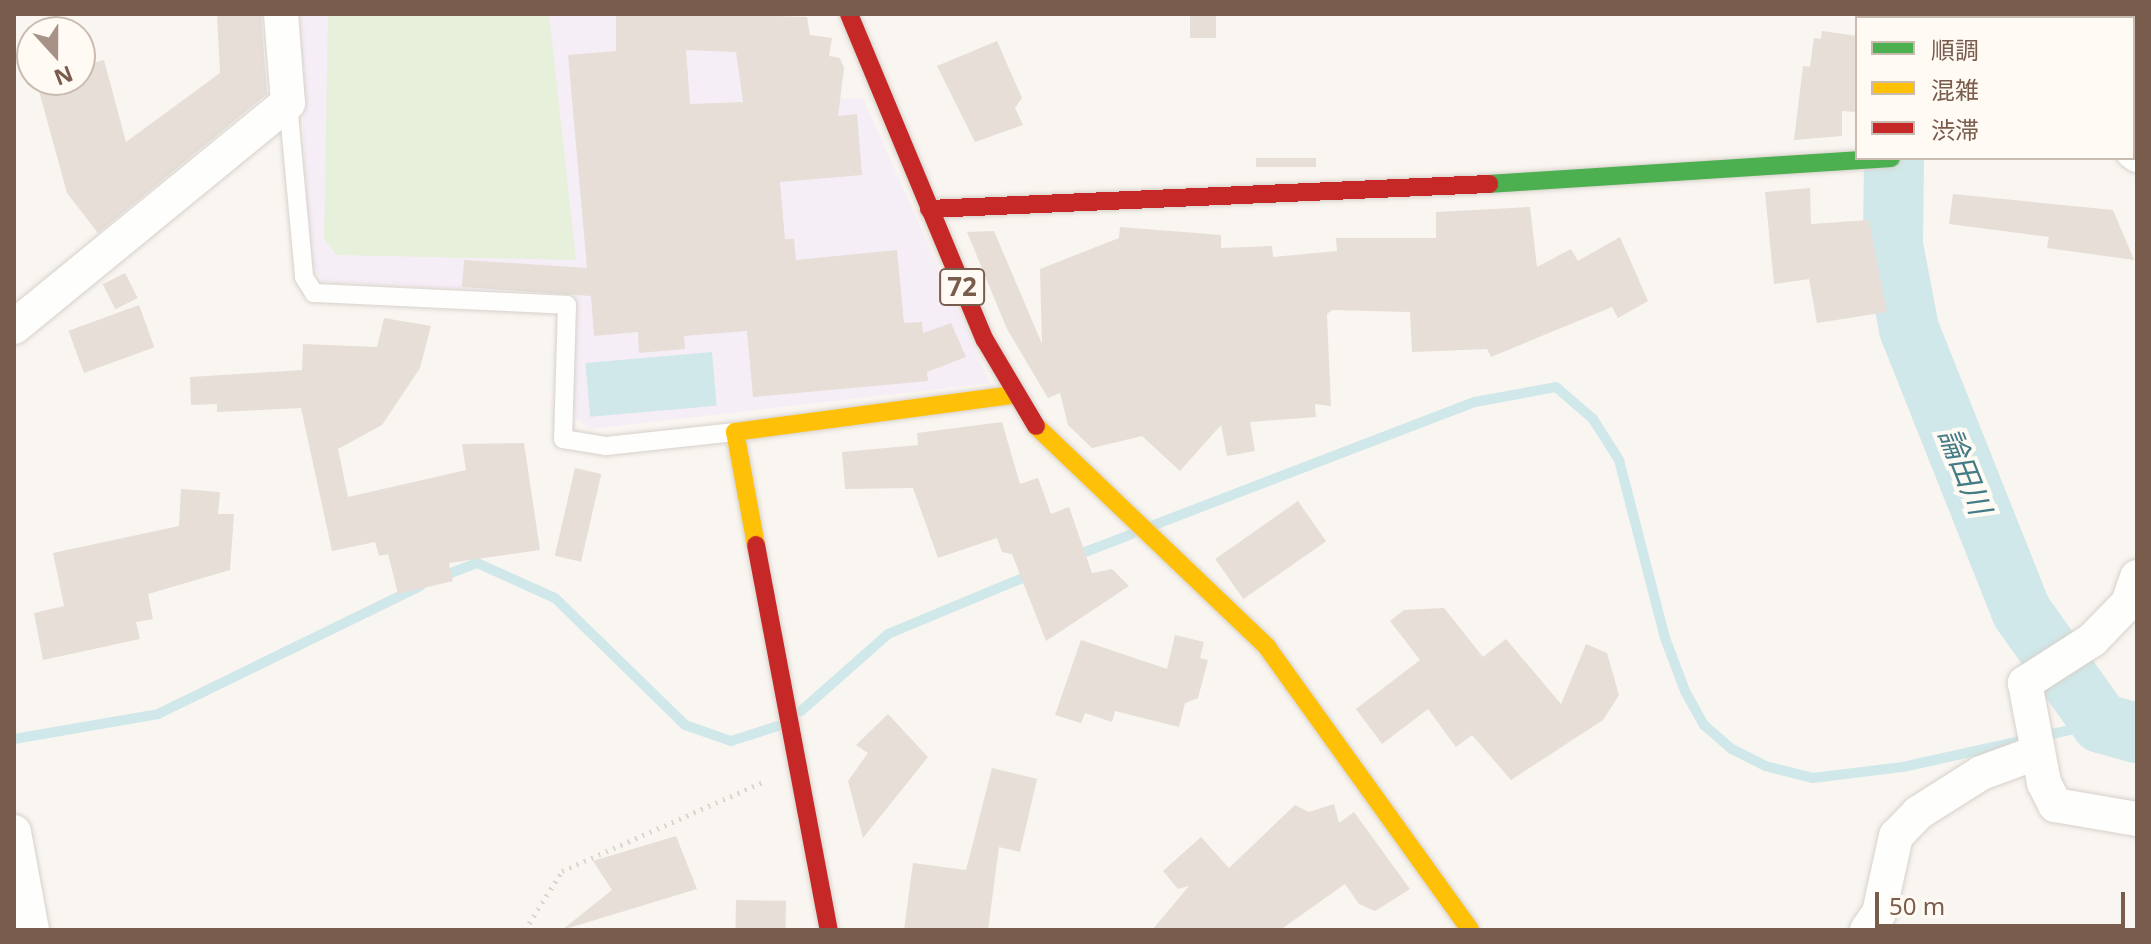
<!DOCTYPE html>
<meta charset="utf-8">
<style>
body{margin:0}
#map{position:relative;width:2151px;height:944px;overflow:hidden;background:#f9f5f0;font-family:"Noto Sans","Noto Sans JP",sans-serif}
div>[style]{position:absolute}
[style*='--x']{left:calc(var(--x)*1px);top:calc(var(--y)*1px);width:calc(var(--w)*1px);rotate:calc(var(--a)*1deg)}
.education>*{inset:0;background:#f6eef6}
.green>*{inset:0;background:#e7f0db}
.water>*{inset:0;background:#d0e8ea;transform-origin:0 0}
.stream>*{height:10px;margin:-5px;padding:0 5px;transform-origin:5px;border-radius:5px;background:#d0e8ea}
.river>*{height:60px;margin:-30px;padding:0 30px;transform-origin:30px;border-radius:30px;background:#d0e8ea}
.building>*{inset:0;background:#e6ded7;transform-origin:0 0}
.path>*{height:5px;margin-top:-2.5px;transform-origin:0;background:repeating-linear-gradient(90deg,#dcd5d0 0 2px,transparent 0 8px)}
.roads{filter:drop-shadow(0 0 2px #d7d1cb) drop-shadow(0 0 2px #d7d1cb)}
.lane>*{height:18px;margin:-9px;padding:0 9px;transform-origin:9px;border-radius:9px;background:#fefefd}
.street>*{height:34px;margin:-17px;padding:0 17px;transform-origin:17px;border-radius:17px;background:#fefefd}
.fast>*{height:18px;margin:-9px;padding:0 9px;transform-origin:9px;border-radius:9px;background:#4caf50}
.slow>*{height:18px;margin:-9px;padding:0 9px;transform-origin:9px;border-radius:9px;background:#ffc107}
.jam>*{height:18px;margin:-9px;padding:0 9px;transform-origin:9px;border-radius:9px;background:#c62828}
span{translate:-50% -50%;white-space:nowrap;text-align:center;line-height:1.15;-webkit-text-stroke:8px #fffaf3;paint-order:stroke}
.shield-label span{padding:2px 6px;background:#fffaf3;border:2px solid;border-radius:6px;-webkit-text-stroke-width:0}
.shield-label{font-size:26px;color:#7a5c4d;font-weight:700}
.water-label{font-size:30px;color:#437c86;font-style:italic}
.frame{position:absolute;inset:0;border:16px solid #7a5c4d;pointer-events:none}
.legend{position:absolute;left:1855px;top:16px;width:280px;height:144px;box-sizing:border-box;background:#fffaf3;border:2px solid #cabbb1;margin:0;padding:10px 14px;list-style:none;font-size:24px;color:#7a5c4d}
.legend li{display:flex;align-items:center;gap:16px;height:40px}
.legend b{width:40px;border:2px solid #cabbb1}
.north{position:absolute;left:16px;top:16px;width:80px;height:80px;box-sizing:border-box;background:#fffaf3;border:2px solid #cabbb1;border-radius:50%;rotate:159deg;font-size:22px;font-weight:700;line-height:32px;text-align:center;color:#7a5c4d}
.north::after{content:'';display:block;margin:auto;width:28px;height:36px;background:#a69286;clip-path:polygon(50% 0,100% 100%,50% 72%,0 100%)}
.scale{position:absolute;left:1875px;top:892px;width:250px;height:36px;box-sizing:border-box;border:4px solid #7a5c4d;border-top:0;padding-left:10px;font-size:24px;line-height:28px;white-space:nowrap;color:#7a5c4d;-webkit-text-stroke:6px #fffaf3;paint-order:stroke}
</style>
<div id="map">
<div class="education">
<div style="clip-path:polygon(300px 14px,641px 14px,641px 32px,784px 33px,789px 99px,863px 98px,990px 383px,590px 429px,574px 417px,574px 294px,324px 282px,308px 261px)"></div>
</div>
<div class="green">
<div style="clip-path:polygon(328px 14px,549px 14px,576px 260px,336px 255px,324px 239px)"></div>
</div>
<div class="water">
<div style="left:712px;top:352px;width:54px;height:127px;rotate:85deg"></div>
</div>
<div class="stream">
<div style="--x:1154;--y:525;--w:344;--a:-21"></div>
<div style="--x:1475;--y:402;--w:82;--a:-10.5"></div>
<div style="--x:1556;--y:387;--w:49;--a:40.9"></div>
<div style="--x:1593;--y:419;--w:49;--a:57.6"></div>
<div style="--x:1619;--y:460;--w:184;--a:75.5"></div>
<div style="--x:1665;--y:638;--w:57;--a:69.3"></div>
<div style="--x:1685;--y:691;--w:39;--a:61"></div>
<div style="--x:1704;--y:725;--w:37;--a:41"></div>
<div style="--x:1732;--y:749;--w:37;--a:27"></div>
<div style="--x:1765;--y:766;--w:49;--a:14"></div>
<div style="--x:1813;--y:778;--w:91;--a:-7"></div>
<div style="--x:1903;--y:767;--w:203;--a:-12.5"></div>
<div style="--x:1072;--y:557;--w:64;--a:-21"></div>
<div style="--x:438;--y:578;--w:42;--a:-21"></div>
<div style="--x:477;--y:563;--w:85;--a:24.2"></div>
<div style="--x:555;--y:598;--w:182;--a:44.3"></div>
<div style="--x:685;--y:725;--w:49;--a:19.2"></div>
<div style="--x:731;--y:741;--w:49;--a:-17.7"></div>
<div style="--x:801;--y:711;--w:116;--a:-41.5"></div>
<div style="--x:888;--y:634;--w:156;--a:-22.6"></div>
<div style="--x:14;--y:739;--w:146;--a:-9.8"></div>
<div style="--x:158;--y:714;--w:292;--a:-26"></div>
</div>
<div class="river">
<div style="--x:1895;--y:18;--w:4;--a:-90"></div>
<div style="--x:1894;--y:158;--w:87;--a:90.7"></div>
<div style="--x:1893;--y:245;--w:86;--a:79.2"></div>
<div style="--x:1909;--y:329;--w:303;--a:68.3"></div>
<div style="--x:2021;--y:611;--w:138;--a:54.5"></div>
<div style="--x:2101;--y:723;--w:37;--a:16"></div>
</div>
<div class="building">
<div style="clip-path:polygon(217px 14px,261px 14px,267px 94px,98px 233px,67px 193px,36px 80px,80px 80px,80px 37px,87px 65px,104px 60px,126px 142px,220px 73px)"></div>
<div style="clip-path:polygon(evenodd,715px 14px,807px 17px,810px 35px,832px 38px,829px 56px,840px 58px,844px 68px,838px 116px,857px 114px,862px 175px,780px 182px,785px 239px,794px 239px,796px 260px,897px 250px,904px 323px,922px 322px,923px 333px,951px 323px,966px 357px,927px 372px,928px 381px,753px 397px,747px 331px,684px 336px,685px 349px,639px 353px,638px 332px,594px 336px,591px 296px,462px 287px,464px 260px,587px 268px,568px 55px,616px 51px,616px 16px,715px 14px,686px 50px,736px 52px,743px 102px,690px 104px,686px 50px)"></div>
<div style="left:1190px;top:14px;width:26px;height:24px"></div>
<div style="clip-path:polygon(1822px 31px,1857px 36px,1857px 112px,1842px 111px,1842px 136px,1794px 140px,1803px 66px,1810px 67px,1814px 38px,1821px 39px)"></div>
<div style="clip-path:polygon(997px 41px,1022px 98px,1015px 108px,1023px 125px,975px 142px,937px 66px)"></div>
<div style="left:1316px;top:158px;width:9px;height:60px;rotate:90deg"></div>
<div style="clip-path:polygon(1810px 188px,1811px 224px,1869px 220px,1887px 312px,1817px 323px,1809px 279px,1774px 284px,1765px 192px)"></div>
<div style="clip-path:polygon(1953px 194px,2113px 210px,2134px 260px,2047px 248px,2049px 237px,1949px 224px)"></div>
<div style="clip-path:polygon(1530px 207px,1537px 267px,1571px 249px,1578px 261px,1620px 237px,1648px 301px,1618px 318px,1612px 307px,1491px 357px,1487px 349px,1412px 352px,1410px 312px,1332px 310px,1327px 314px,1331px 406px,1315px 404px,1316px 417px,1250px 422px,1255px 451px,1227px 456px,1221px 425px,1180px 471px,1142px 436px,1092px 448px,1068px 425px,1060px 393px,1048px 398px,1007px 329px,967px 232px,994px 231px,1042px 344px,1040px 269px,1119px 238px,1120px 227px,1221px 235px,1221px 248px,1272px 246px,1273px 257px,1337px 251px,1336px 238px,1436px 238px,1436px 212px)"></div>
<div style="left:125px;top:273px;width:28px;height:25px;rotate:63deg"></div>
<div style="left:139px;top:305px;width:45px;height:75px;rotate:70deg"></div>
<div style="clip-path:polygon(384px 318px,431px 326px,420px 368px,382px 425px,338px 449px,348px 497px,466px 470px,462px 444px,524px 443px,540px 550px,449px 563px,453px 581px,398px 594px,388px 554px,379px 556px,375px 542px,332px 551px,301px 408px,217px 412px,217px 404px,191px 405px,190px 377px,302px 370px,303px 344px,377px 347px)"></div>
<div style="clip-path:polygon(1002px 422px,1020px 484px,1038px 478px,1051px 514px,1069px 507px,1092px 573px,1112px 569px,1129px 586px,1046px 641px,1012px 554px,1002px 552px,997px 538px,938px 558px,913px 488px,845px 489px,842px 452px,918px 445px,917px 433px)"></div>
<div style="left:575px;top:468px;width:27px;height:90px;rotate:13deg"></div>
<div style="clip-path:polygon(181px 489px,220px 492px,218px 514px,234px 514px,230px 570px,148px 594px,153px 619px,136px 622px,140px 639px,43px 660px,34px 613px,64px 606px,53px 553px,179px 526px)"></div>
<div style="left:1298px;top:501px;width:49px;height:101px;rotate:55deg"></div>
<div style="clip-path:polygon(1444px 608px,1483px 657px,1506px 639px,1561px 704px,1586px 644px,1607px 653px,1619px 695px,1603px 720px,1511px 780px,1472px 735px,1456px 747px,1428px 709px,1382px 744px,1356px 709px,1420px 660px,1390px 621px,1404px 610px)"></div>
<div style="clip-path:polygon(1175px 635px,1204px 642px,1200px 658px,1208px 660px,1198px 698px,1185px 703px,1179px 727px,1115px 711px,1112px 722px,1085px 713px,1081px 723px,1055px 715px,1081px 640px,1167px 669px)"></div>
<div style="clip-path:polygon(888px 714px,928px 757px,863px 838px,848px 781px,868px 753px,856px 745px)"></div>
<div style="clip-path:polygon(992px 768px,1037px 779px,1020px 852px,999px 847px,988px 930px,904px 930px,913px 863px,966px 870px)"></div>
<div style="clip-path:polygon(1334px 804px,1339px 823px,1354px 812px,1410px 889px,1375px 911px,1359px 904px,1345px 884px,1280px 930px,1152px 930px,1189px 886px,1178px 889px,1163px 871px,1201px 837px,1229px 868px,1295px 805px,1309px 812px)"></div>
<div style="clip-path:polygon(676px 836px,697px 889px,562px 930px,612px 890px,593px 861px)"></div>
<div style="left:736px;top:900px;width:50px;height:30px;rotate:1deg"></div>
</div>
<div class="path">
<div style="--x:525;--y:930;--w:70;--a:-57.9"></div>
<div style="--x:562;--y:871;--w:222;--a:-23.9"></div>
</div>
<div class="roads">
<div class="lane">
<div style="--x:288;--y:103;--w:175;--a:84.7"></div>
<div style="--x:304;--y:277;--w:19;--a:58"></div>
<div style="--x:314;--y:293;--w:253;--a:2.7"></div>
<div style="--x:567;--y:305;--w:134;--a:91.7"></div>
<div style="--x:563;--y:439;--w:44;--a:9.2"></div>
<div style="--x:606;--y:446;--w:130;--a:-6.2"></div>
</div>
<div class="street">
<div style="--x:2133;--y:152;--w:5;--a:37"></div>
<div style="--x:14;--y:327;--w:354;--a:-39.3"></div>
<div style="--x:288;--y:103;--w:89;--a:-94.5"></div>
<div style="--x:2137;--y:577;--w:28;--a:109"></div>
<div style="--x:2128;--y:603;--w:52;--a:134.2"></div>
<div style="--x:2092;--y:640;--w:80;--a:147.3"></div>
<div style="--x:2025;--y:683;--w:102;--a:79.2"></div>
<div style="--x:2044;--y:783;--w:25;--a:63"></div>
<div style="--x:2055;--y:805;--w:83;--a:9.7"></div>
<div style="--x:14;--y:832;--w:100;--a:79.6"></div>
<div style="--x:1867;--y:930;--w:21;--a:-55"></div>
<div style="--x:1879;--y:913;--w:79;--a:-77.6"></div>
<div style="--x:1896;--y:836;--w:32;--a:-46"></div>
<div style="--x:1918;--y:813;--w:75;--a:-32.4"></div>
<div style="--x:1981;--y:773;--w:61;--a:-20.2"></div>
</div>
<div class="fast">
<div style="--x:1489;--y:184;--w:403;--a:-3.7"></div>
</div>
<div class="slow">
<div style="--x:1036;--y:426;--w:320;--a:43.7"></div>
<div style="--x:1267;--y:647;--w:348;--a:54.3"></div>
<div style="--x:756;--y:545;--w:115;--a:-100.5"></div>
<div style="--x:735;--y:432;--w:281;--a:-7.6"></div>
</div>
<div class="jam">
<div style="--x:849;--y:14;--w:353;--a:67.4"></div>
<div style="--x:985;--y:340;--w:100;--a:59.3"></div>
<div style="--x:929;--y:209;--w:561;--a:-2.56"></div>
<div style="--x:756;--y:545;--w:392;--a:79.3"></div>
</div>
</div>
<div class="shield-label">
<span style="left:962px;top:287px">72</span>
</div>
<div class="water-label">
<span style="left:1965px;top:471px;rotate:68deg">論田川</span>
</div>
<div class="frame"></div>
<ul class="legend">
<li><b style="height:10px;background:#4caf50"></b>順調</li>
<li><b style="height:10px;background:#ffc107"></b>混雑</li>
<li><b style="height:10px;background:#c62828"></b>渋滞</li>
</ul>
<div class="north">N</div>
<div class="scale">50 m</div>
</div>
